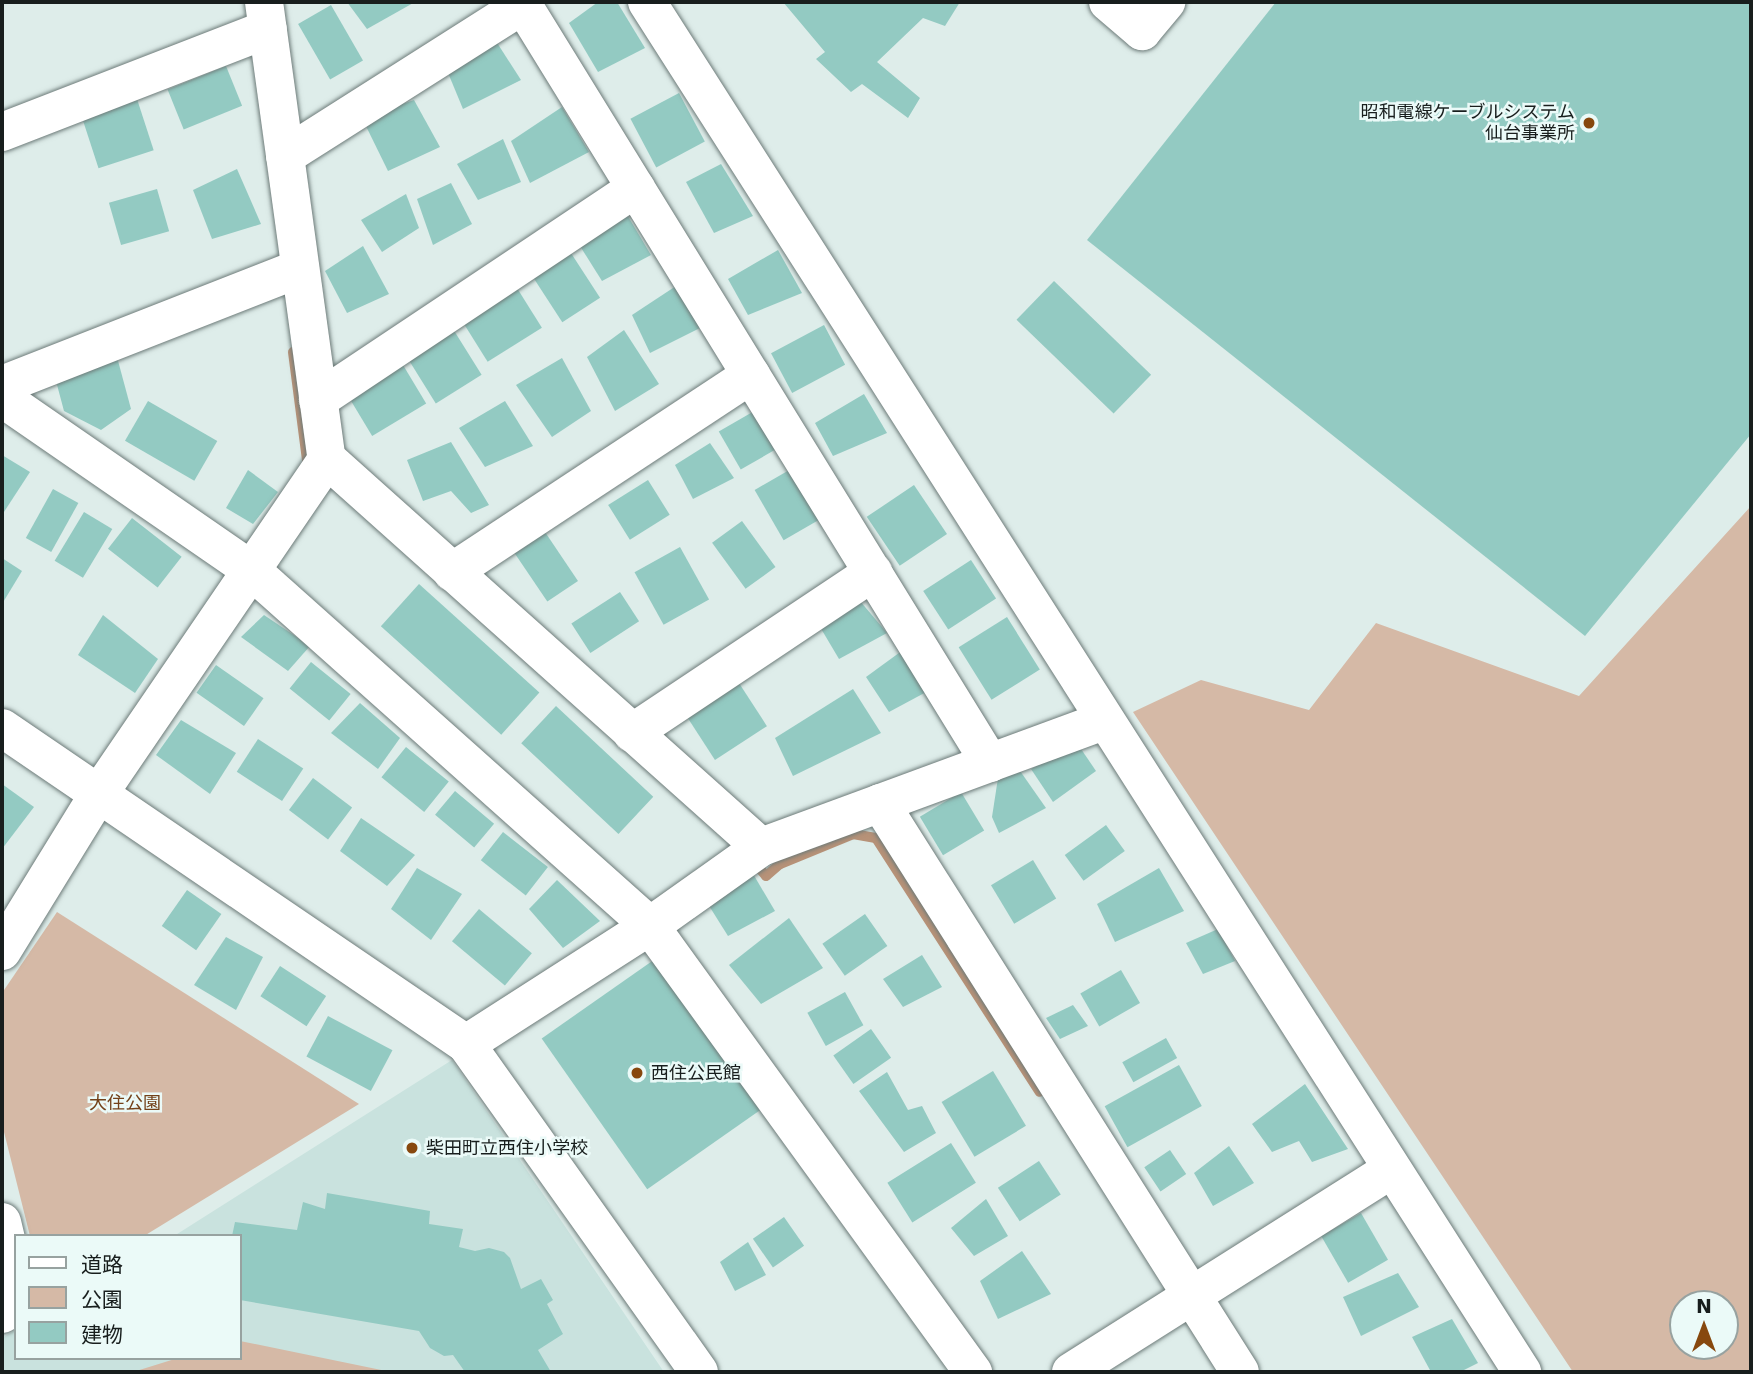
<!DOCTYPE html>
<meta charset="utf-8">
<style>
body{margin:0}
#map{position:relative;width:1753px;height:1374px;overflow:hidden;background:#deedea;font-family:"DejaVu Sans","Noto Sans JP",sans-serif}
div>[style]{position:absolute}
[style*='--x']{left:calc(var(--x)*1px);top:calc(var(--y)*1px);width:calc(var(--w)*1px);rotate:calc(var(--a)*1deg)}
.built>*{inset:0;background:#c9e2de}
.green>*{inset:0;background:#d5b9a6}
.stream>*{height:10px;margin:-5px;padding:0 5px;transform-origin:5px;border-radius:5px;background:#b79278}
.building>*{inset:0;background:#93cac2;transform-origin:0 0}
.roads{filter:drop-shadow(0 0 2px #6d7b79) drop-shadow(0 0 2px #6d7b79)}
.minor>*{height:38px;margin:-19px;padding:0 19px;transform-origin:19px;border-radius:19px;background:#fff}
.dots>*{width:19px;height:19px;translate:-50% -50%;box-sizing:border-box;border:4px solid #ebfaf8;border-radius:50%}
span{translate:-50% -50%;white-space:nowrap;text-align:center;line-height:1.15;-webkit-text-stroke:5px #ebfaf8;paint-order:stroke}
.poi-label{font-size:18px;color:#181e1d}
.right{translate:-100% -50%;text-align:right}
.left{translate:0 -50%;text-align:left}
.park-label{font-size:18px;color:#734119}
.frame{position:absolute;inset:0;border:4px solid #181e1d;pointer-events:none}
.legend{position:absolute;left:14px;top:1234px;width:228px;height:126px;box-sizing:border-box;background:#ebfaf8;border:2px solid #97a2a0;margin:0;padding:9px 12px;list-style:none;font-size:21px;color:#181e1d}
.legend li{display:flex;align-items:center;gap:14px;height:35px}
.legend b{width:35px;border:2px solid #97a2a0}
.north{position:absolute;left:1669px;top:1290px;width:70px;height:70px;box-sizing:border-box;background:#ebfaf8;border:2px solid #97a2a0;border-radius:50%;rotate:0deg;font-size:19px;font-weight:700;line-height:28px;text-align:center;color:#181e1d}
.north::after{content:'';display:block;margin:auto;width:24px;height:32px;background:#87480e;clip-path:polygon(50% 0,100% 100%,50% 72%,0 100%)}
</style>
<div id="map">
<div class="built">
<div style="clip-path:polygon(452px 1060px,664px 1372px,2px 1372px,2px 1338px,16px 1330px,16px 1358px,240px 1358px,240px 1236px,174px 1236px)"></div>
</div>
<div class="green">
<div style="clip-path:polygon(evenodd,1751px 506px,1751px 1372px,1573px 1372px,1133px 712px,1201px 680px,1309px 710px,1376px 623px,1579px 696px,1751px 506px,1683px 1304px,1725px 1304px,1725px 1346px,1683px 1346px,1683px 1304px)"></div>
<div style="clip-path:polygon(57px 912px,359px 1104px,144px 1236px,30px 1236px,2px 1124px,2px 993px)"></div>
<div style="clip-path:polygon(240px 1341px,391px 1372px,133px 1372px,178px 1358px,240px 1358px)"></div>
</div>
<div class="stream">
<div style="--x:293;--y:352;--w:117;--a:82.6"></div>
<div style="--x:760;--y:869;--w:9;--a:49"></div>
<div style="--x:766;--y:876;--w:18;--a:-41"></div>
<div style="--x:780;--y:864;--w:79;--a:-22.3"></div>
<div style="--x:853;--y:834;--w:23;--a:10"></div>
<div style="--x:876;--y:838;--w:302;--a:57.2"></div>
</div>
<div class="building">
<div style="clip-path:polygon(347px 2px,415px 2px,367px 29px)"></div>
<div style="clip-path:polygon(598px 2px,617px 2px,645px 48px,598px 72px,569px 23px)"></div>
<div style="clip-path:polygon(783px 2px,960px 2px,945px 26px,923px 18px,877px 62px,920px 98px,908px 118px,862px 84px,851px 92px,816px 59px,825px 52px)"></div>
<div style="clip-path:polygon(1276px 2px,1751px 2px,1751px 434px,1585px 636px,1087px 240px)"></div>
<div style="left:331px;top:5px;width:64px;height:38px;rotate:60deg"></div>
<div style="clip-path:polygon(494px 38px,521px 80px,463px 109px,446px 68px)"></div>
<div style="left:226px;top:66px;width:43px;height:63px;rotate:68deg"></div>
<div style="left:679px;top:93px;width:55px;height:55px;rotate:62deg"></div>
<div style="left:137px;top:99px;width:54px;height:58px;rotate:72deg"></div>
<div style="clip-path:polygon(414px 100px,440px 147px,388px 171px,362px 118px)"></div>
<div style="clip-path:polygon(562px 107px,589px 152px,530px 183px,511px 141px)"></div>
<div style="clip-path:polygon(503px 139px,521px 182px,478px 200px,457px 164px)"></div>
<div style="clip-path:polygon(721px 164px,753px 216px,714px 233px,686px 182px)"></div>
<div style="clip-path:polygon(237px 169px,261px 224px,212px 239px,193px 190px)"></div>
<div style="clip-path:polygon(451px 183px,472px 224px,433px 245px,417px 199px)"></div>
<div style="left:157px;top:189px;width:44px;height:50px;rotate:74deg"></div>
<div style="clip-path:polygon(406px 194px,419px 228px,382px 252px,361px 220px)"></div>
<div style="clip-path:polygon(626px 213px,651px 255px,602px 281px,580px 246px)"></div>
<div style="clip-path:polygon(363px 246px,389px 294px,347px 313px,325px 271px)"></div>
<div style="left:569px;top:250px;width:57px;height:45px;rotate:57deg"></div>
<div style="clip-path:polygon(778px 250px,802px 293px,748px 315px,728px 279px)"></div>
<div style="left:1054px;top:281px;width:135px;height:54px;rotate:44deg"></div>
<div style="clip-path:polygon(676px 286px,702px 327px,650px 353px,632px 315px)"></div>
<div style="left:517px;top:288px;width:47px;height:64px;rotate:58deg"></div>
<div style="left:824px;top:325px;width:45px;height:60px;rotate:62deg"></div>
<div style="left:453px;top:329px;width:54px;height:54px;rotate:58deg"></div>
<div style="clip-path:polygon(624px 330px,659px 384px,615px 411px,587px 357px)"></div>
<div style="clip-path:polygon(117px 357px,131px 409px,101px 430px,64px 411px,56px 381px)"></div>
<div style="clip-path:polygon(562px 358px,591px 411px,552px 437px,516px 385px)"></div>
<div style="left:403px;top:365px;width:45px;height:63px;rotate:59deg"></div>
<div style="clip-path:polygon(864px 394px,887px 433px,833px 456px,815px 423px)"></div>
<div style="left:148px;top:401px;width:80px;height:46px;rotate:30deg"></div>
<div style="clip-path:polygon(505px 401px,533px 446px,485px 467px,459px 428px)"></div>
<div style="left:756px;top:410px;width:44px;height:43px;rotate:60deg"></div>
<div style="clip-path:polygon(451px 442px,489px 505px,471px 513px,451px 491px,423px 501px,407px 460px)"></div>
<div style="clip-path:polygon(710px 443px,734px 478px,693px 499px,675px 465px)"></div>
<div style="clip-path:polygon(2px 455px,30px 472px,2px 515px)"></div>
<div style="left:791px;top:469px;width:58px;height:42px;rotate:60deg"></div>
<div style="clip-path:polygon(248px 470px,278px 492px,253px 524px,226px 508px)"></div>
<div style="left:648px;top:480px;width:41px;height:47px;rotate:58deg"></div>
<div style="left:914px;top:485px;width:59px;height:57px;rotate:56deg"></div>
<div style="left:53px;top:489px;width:29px;height:56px;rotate:29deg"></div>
<div style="left:84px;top:512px;width:33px;height:57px;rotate:31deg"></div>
<div style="left:132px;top:518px;width:63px;height:39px;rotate:38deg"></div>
<div style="left:742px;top:521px;width:57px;height:37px;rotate:54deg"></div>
<div style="left:545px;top:532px;width:59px;height:37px;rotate:56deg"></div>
<div style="left:680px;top:547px;width:60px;height:52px;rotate:61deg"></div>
<div style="clip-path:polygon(2px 558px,22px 571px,2px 604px)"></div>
<div style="left:971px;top:560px;width:46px;height:57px;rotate:57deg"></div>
<div style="left:419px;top:584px;width:162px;height:57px;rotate:42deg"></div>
<div style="left:620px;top:592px;width:35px;height:58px;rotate:57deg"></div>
<div style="clip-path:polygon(860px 601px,887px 633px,839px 659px,820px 627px)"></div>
<div style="clip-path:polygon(103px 615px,158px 659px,135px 693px,78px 655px)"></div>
<div style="clip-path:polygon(264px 615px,310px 646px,288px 671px,241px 637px)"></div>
<div style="left:1007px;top:617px;width:62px;height:57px;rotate:58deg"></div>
<div style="clip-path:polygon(903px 650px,930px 690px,889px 712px,866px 677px)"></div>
<div style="left:311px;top:662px;width:51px;height:34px;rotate:39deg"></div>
<div style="left:216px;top:665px;width:58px;height:34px;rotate:35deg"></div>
<div style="left:737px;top:680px;width:55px;height:62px;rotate:57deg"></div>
<div style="clip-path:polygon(853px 689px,881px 733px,793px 776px,775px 738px)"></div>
<div style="clip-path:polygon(360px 703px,400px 738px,378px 769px,331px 733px)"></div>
<div style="left:556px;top:706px;width:133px;height:51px;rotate:43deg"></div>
<div style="clip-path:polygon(181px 720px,236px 753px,210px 794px,156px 755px)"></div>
<div style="left:258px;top:739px;width:54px;height:39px;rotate:33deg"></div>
<div style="clip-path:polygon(1077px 743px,1096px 771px,1053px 802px,1031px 769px)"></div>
<div style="left:406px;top:747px;width:55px;height:39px;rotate:39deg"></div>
<div style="clip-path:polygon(1018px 768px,1046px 808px,999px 833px,992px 817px,998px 778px)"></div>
<div style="left:313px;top:778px;width:49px;height:40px;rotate:37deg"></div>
<div style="clip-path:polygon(2px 784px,34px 807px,2px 849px)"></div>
<div style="left:455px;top:791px;width:51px;height:31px;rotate:40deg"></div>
<div style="left:961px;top:792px;width:45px;height:48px;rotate:59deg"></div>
<div style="clip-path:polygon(361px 818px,415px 855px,387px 886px,340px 851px)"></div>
<div style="left:1106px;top:825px;width:32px;height:51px;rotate:54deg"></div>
<div style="left:503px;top:832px;width:57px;height:36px;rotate:38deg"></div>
<div style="left:1033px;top:860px;width:45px;height:49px;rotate:59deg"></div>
<div style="clip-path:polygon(749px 867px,775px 911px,728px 936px,706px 901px)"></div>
<div style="clip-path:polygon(417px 868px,462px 894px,431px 940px,391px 909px)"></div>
<div style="clip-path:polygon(1159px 868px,1184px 911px,1115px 942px,1097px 904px)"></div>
<div style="clip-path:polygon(557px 880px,600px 921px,563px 948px,529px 909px)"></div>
<div style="left:187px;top:890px;width:42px;height:44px;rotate:35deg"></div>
<div style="left:479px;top:909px;width:69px;height:42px;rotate:40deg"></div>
<div style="left:865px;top:914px;width:39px;height:52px;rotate:55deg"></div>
<div style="clip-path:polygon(789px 918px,823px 968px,761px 1004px,729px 965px)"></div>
<div style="clip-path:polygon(1218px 929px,1235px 961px,1203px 974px,1186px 943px)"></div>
<div style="clip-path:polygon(226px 937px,263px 957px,236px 1010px,194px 985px)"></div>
<div style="clip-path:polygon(922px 955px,942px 987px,903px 1007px,883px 979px)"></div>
<div style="left:658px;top:957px;width:184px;height:142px;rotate:55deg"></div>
<div style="left:280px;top:966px;width:55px;height:36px;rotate:33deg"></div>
<div style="left:1121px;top:970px;width:38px;height:47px;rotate:60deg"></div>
<div style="left:845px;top:992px;width:38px;height:43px;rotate:61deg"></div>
<div style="clip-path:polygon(1073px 1005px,1088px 1026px,1060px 1039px,1046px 1018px)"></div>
<div style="left:328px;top:1016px;width:73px;height:46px;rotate:28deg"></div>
<div style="left:871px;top:1029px;width:35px;height:46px;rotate:55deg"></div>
<div style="left:1166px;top:1038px;width:23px;height:50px;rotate:61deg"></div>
<div style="left:1179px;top:1065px;width:47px;height:85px;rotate:61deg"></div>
<div style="left:993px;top:1071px;width:64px;height:60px;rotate:59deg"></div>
<div style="clip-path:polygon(887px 1072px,908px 1110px,922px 1106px,936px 1133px,904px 1152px,859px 1091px)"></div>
<div style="clip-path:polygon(1305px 1084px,1348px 1149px,1312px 1162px,1299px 1141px,1272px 1152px,1252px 1124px)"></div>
<div style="left:951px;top:1143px;width:47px;height:75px;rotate:58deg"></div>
<div style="clip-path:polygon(1229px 1146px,1254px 1183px,1213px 1206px,1194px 1173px)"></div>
<div style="left:1170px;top:1150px;width:29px;height:31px;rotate:56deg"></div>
<div style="left:1039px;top:1161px;width:40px;height:49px;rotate:57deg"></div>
<div style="clip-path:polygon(327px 1193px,430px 1211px,429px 1224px,463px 1229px,459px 1247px,475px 1251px,489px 1248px,504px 1252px,510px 1258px,521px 1289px,541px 1279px,553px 1300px,547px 1304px,563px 1334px,538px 1350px,551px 1372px,465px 1372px,453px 1355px,444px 1356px,430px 1348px,419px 1331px,240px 1300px,240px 1236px,232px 1236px,235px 1222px,297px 1230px,303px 1202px,325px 1209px)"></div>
<div style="clip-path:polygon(986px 1199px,1008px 1236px,974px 1256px,951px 1228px)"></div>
<div style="left:1361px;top:1213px;width:54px;height:46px;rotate:60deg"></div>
<div style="left:784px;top:1217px;width:35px;height:38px;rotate:55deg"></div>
<div style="clip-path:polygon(748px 1242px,766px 1275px,735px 1291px,720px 1262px)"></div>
<div style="clip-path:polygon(1022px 1251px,1051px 1294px,998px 1319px,980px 1281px)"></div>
<div style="clip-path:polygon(1398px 1273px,1419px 1307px,1361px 1336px,1343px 1297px)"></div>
<div style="clip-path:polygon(1452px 1319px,1478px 1363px,1460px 1372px,1431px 1372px,1412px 1337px)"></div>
</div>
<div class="roads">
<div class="minor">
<div style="--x:264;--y:2;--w:461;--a:82.2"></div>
<div style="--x:327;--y:459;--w:582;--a:41.8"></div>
<div style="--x:521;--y:2;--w:894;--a:58.35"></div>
<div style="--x:647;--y:2;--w:1626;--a:57.43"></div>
<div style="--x:1108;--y:2;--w:45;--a:40.5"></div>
<div style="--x:1142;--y:31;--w:38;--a:-50"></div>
<div style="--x:2;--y:132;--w:285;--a:-21.2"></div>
<div style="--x:285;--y:156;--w:282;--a:-32.4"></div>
<div style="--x:2;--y:385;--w:320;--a:-21.4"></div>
<div style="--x:2;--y:398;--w:303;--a:34.6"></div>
<div style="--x:251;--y:570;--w:535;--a:41.74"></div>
<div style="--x:650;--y:926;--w:551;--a:54.09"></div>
<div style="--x:318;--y:400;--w:382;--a:-33.7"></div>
<div style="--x:452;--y:572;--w:358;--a:-33.4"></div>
<div style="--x:2;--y:728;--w:561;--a:34.26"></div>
<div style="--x:466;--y:1044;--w:402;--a:54.6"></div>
<div style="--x:632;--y:733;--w:290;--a:-33.7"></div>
<div style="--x:880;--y:803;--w:673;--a:57.68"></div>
<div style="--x:2;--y:951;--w:183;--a:-58.4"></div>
<div style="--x:98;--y:795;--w:407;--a:-55.7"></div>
<div style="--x:466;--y:1044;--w:219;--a:-32.7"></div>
<div style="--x:650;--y:926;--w:136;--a:-35.4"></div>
<div style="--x:761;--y:847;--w:365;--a:-20.2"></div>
<div style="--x:2;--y:1222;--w:61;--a:76.7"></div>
<div style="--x:2;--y:1314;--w:16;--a:-30"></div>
<div style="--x:1071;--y:1372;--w:378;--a:-32.3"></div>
</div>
</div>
<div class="dots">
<div style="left:1589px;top:123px;background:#87480e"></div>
<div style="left:637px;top:1073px;background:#87480e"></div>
<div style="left:412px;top:1148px;background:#87480e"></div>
</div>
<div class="poi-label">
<span class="right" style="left:1575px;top:123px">昭和電線ケーブルシステム<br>仙台事業所</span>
<span class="left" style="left:651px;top:1073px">西住公民館</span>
<span class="left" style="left:426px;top:1148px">柴田町立西住小学校</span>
</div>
<div class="park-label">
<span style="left:125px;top:1103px">大住公園</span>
</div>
<div class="frame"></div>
<ul class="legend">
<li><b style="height:9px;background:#fff"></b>道路</li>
<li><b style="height:19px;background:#d5b9a6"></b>公園</li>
<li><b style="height:19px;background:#93cac2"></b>建物</li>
</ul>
<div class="north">N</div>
</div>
